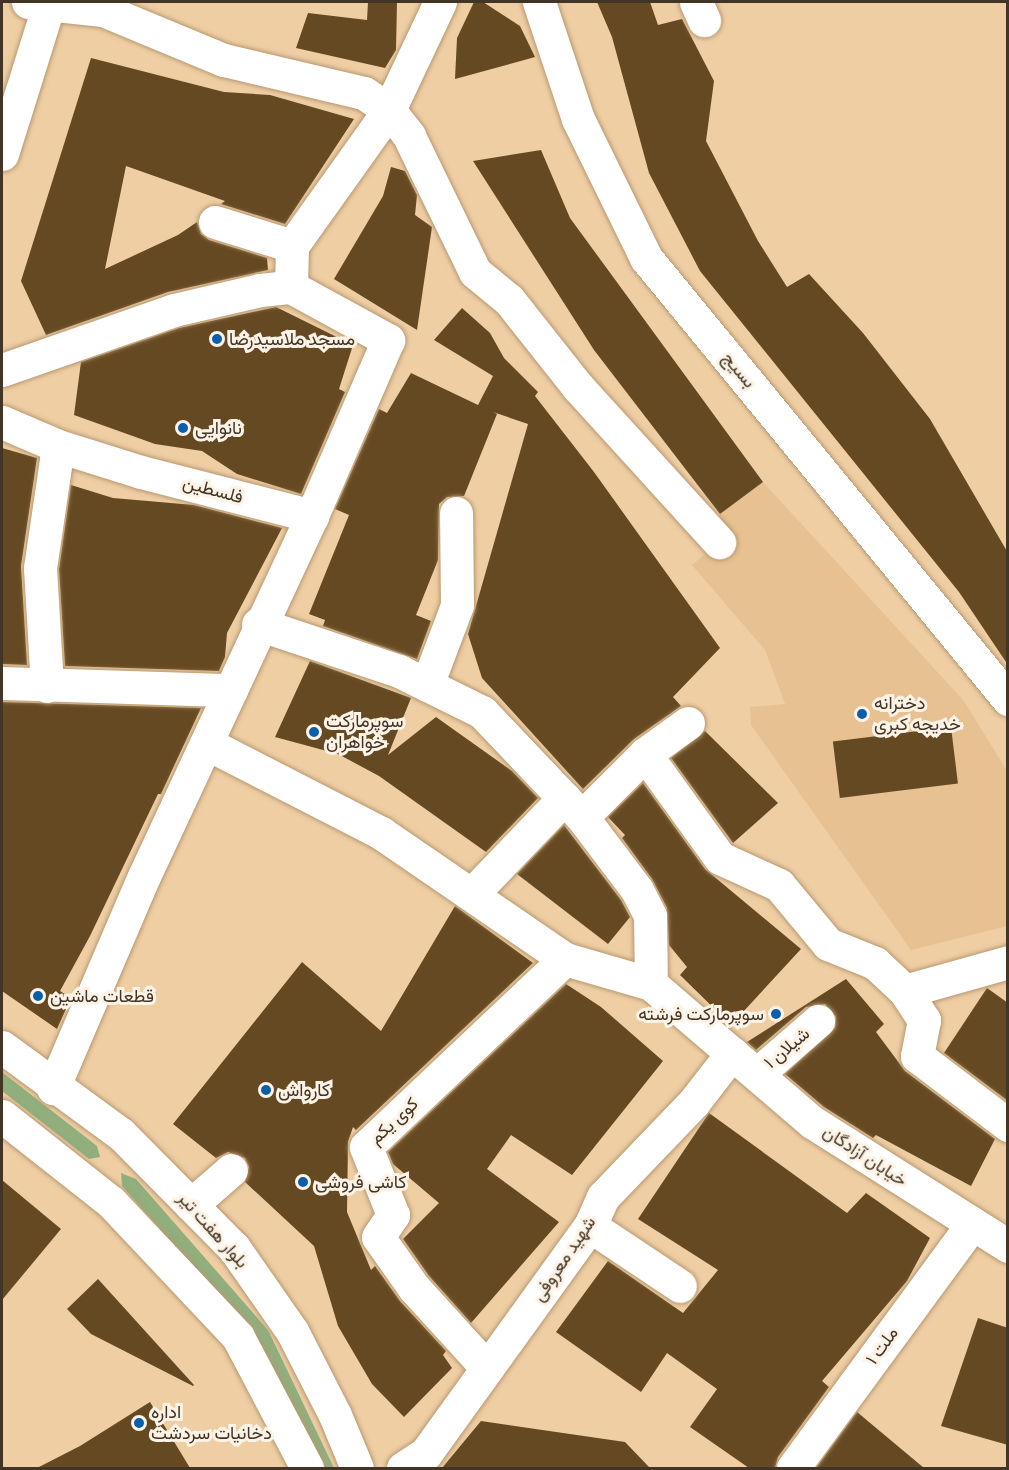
<!DOCTYPE html>
<meta charset="utf-8">
<style>
body{margin:0}
#map{position:relative;width:1009px;height:1470px;overflow:hidden;background:#efcea4;font-family:"Archivo Narrow",Vazirmatn,sans-serif}
div>[style]{position:absolute}
[style*='--x']{left:calc(var(--x)*1px);top:calc(var(--y)*1px);width:calc(var(--w)*1px);rotate:calc(var(--a)*1deg)}
.built>*{inset:0;background:#e7c191}
.green>*{inset:0;background:#91ae7d}
.building>*{inset:0;background:#654922;transform-origin:0 0}
.roads{filter:drop-shadow(0 0 2px #b89870) drop-shadow(0 0 2px #b89870)}
.minor>*{height:33px;margin:-16.5px;padding:0 16.5px;transform-origin:16.5px;border-radius:16.5px;background:#fff}
.major>*{height:33px;margin:-16.5px;padding:0 16.5px;transform-origin:16.5px;border-radius:16.5px;background:#fff}
.dots>*{width:16px;height:16px;translate:-50% -50%;box-sizing:border-box;border:3px solid #fdf3e6;border-radius:50%}
span{translate:-50% -50%;white-space:nowrap;text-align:center;line-height:1.15;-webkit-text-stroke:6px #fdf3e6;paint-order:stroke}
.poi-label{font-size:18px;color:#423525}
.left{translate:0 -50%;text-align:left}
.right{translate:-100% -50%;text-align:right}
.street-label{font-size:18px;color:#423525}
.frame{position:absolute;inset:0;border:3px solid #423525;pointer-events:none}
</style>
<div id="map">
<div class="built">
<div style="clip-path:polygon(763px 482px,964px 701px,1007px 771px,1007px 926px,911px 950px,751px 725px,750px 707px,785px 704px,765px 650px,692px 565px,719px 542px,720px 514px)"></div>
</div>
<div class="green">
<div style="clip-path:polygon(2px 1072px,97px 1146px,100px 1157px,89px 1159px,2px 1091px)"></div>
<div style="clip-path:polygon(121px 1173px,136px 1179px,268px 1330px,334px 1468px,319px 1468px,257px 1340px,122px 1186px)"></div>
</div>
<div class="building">
<div style="clip-path:polygon(368px 2px,397px 2px,396px 50px,385px 68px,296px 48px,308px 13px,367px 20px)"></div>
<div style="clip-path:polygon(474px 2px,483px 2px,520px 26px,535px 57px,455px 79px,457px 38px)"></div>
<div style="clip-path:polygon(597px 2px,650px 2px,658px 25px,682px 19px,714px 81px,706px 141px,758px 241px,787px 287px,809px 274px,863px 333px,930px 419px,1008px 553px,1008px 665px,959px 592px,700px 271px,649px 173px,612px 37px)"></div>
<div style="clip-path:polygon(91px 58px,224px 92px,270px 95px,354px 119px,285px 224px,221px 204px,225px 201px,126px 166px,105px 269px,178px 235px,197px 222px,201px 234px,209px 240px,267px 258px,268px 270px,168px 292px,46px 335px,21px 281px)"></div>
<div style="clip-path:polygon(541px 150px,570px 218px,763px 482px,720px 514px,594px 350px,473px 161px)"></div>
<div style="clip-path:polygon(391px 167px,405px 171px,417px 195px,415px 215px,432px 227px,417px 330px,334px 279px,383px 196px)"></div>
<div style="clip-path:polygon(276px 307px,353px 345px,339px 389px,345px 392px,301px 494px,237px 474px,202px 451px,155px 444px,74px 415px,81px 362px,179px 328px)"></div>
<div style="clip-path:polygon(462px 308px,490px 333px,504px 358px,538px 392px,535px 396px,594px 472px,720px 648px,673px 697px,681px 706px,634px 739px,583px 789px,482px 678px,468px 634px,528px 424px,493px 412px,497px 414px,464px 496px,447px 497px,439px 504px,438px 560px,416px 615px,431px 621px,417px 659px,323px 626px,325px 620px,309px 614px,349px 515px,335px 509px,379px 409px,387px 413px,411px 373px,478px 405px,493px 376px,434px 340px)"></div>
<div style="clip-path:polygon(2px 448px,37px 458px,21px 566px,27px 665px,2px 664px)"></div>
<div style="clip-path:polygon(71px 485px,113px 498px,194px 505px,282px 528px,227px 633px,225px 657px,219px 671px,65px 666px,59px 569px)"></div>
<div style="clip-path:polygon(310px 661px,411px 698px,388px 755px,436px 717px,512px 771px,538px 798px,486px 852px,379px 776px,338px 754px,275px 737px)"></div>
<div style="clip-path:polygon(2px 702px,201px 708px,161px 794px,158px 794px,90px 936px,60px 991px,71px 998px,57px 1029px,2px 991px)"></div>
<div style="left:951px;top:727px;width:57px;height:119px;rotate:83deg"></div>
<div style="clip-path:polygon(705px 731px,778px 803px,733px 843px,671px 758px)"></div>
<div style="clip-path:polygon(643px 783px,705px 869px,801px 949px,731px 1025px,680px 975px,687px 967px,669px 945px,667px 908px,652px 879px,622px 838px,625px 835px,608px 817px)"></div>
<div style="clip-path:polygon(564px 825px,621px 900px,630px 917px,608px 944px,517px 874px)"></div>
<div style="clip-path:polygon(455px 906px,533px 963px,356px 1130px,353px 1127px,348px 1142px,347px 1212px,371px 1270px,375px 1266px,400px 1301px,446px 1351px,443px 1355px,452px 1368px,404px 1417px,372px 1384px,338px 1326px,314px 1246px,245px 1182px,249px 1167px,245px 1158px,228px 1152px,216px 1158px,173px 1124px,302px 962px,381px 1031px)"></div>
<div style="clip-path:polygon(846px 979px,884px 1024px,876px 1032px,905px 1071px,995px 1139px,971px 1186px,876px 1135px,873px 1138px,824px 1107px,785px 1074px,835px 1028px,836px 1017px,825px 1004px,806px 1007px,756px 1050px,747px 1042px)"></div>
<div style="clip-path:polygon(566px 984px,601px 1007px,663px 1061px,572px 1175px,511px 1135px,487px 1169px,559px 1222px,471px 1323px,429px 1276px,403px 1239px,439px 1203px,393px 1164px,388px 1152px)"></div>
<div style="clip-path:polygon(987px 988px,1008px 1003px,1008px 1101px,944px 1053px)"></div>
<div style="clip-path:polygon(709px 1113px,847px 1213px,866px 1193px,930px 1238px,907px 1281px,822px 1381px,829px 1387px,778px 1457px,775px 1468px,749px 1468px,690px 1427px,717px 1389px,667px 1353px,641px 1392px,556px 1332px,608px 1261px,683px 1313px,718px 1270px,638px 1219px)"></div>
<div style="clip-path:polygon(2px 1180px,61px 1229px,2px 1300px)"></div>
<div style="clip-path:polygon(98px 1279px,194px 1385px,193px 1386px,91px 1334px,67px 1309px)"></div>
<div style="clip-path:polygon(978px 1318px,1008px 1328px,1008px 1445px,941px 1426px)"></div>
<div style="clip-path:polygon(150px 1402px,190px 1468px,37px 1468px,80px 1446px)"></div>
<div style="clip-path:polygon(857px 1412px,924px 1468px,816px 1468px)"></div>
<div style="clip-path:polygon(481px 1421px,625px 1442px,650px 1468px,442px 1468px)"></div>
</div>
<div class="roads">
<div class="minor">
<div style="--x:28;--y:2;--w:75;--a:6.1"></div>
<div style="--x:103;--y:10;--w:131;--a:22.5"></div>
<div style="--x:224;--y:60;--w:144;--a:13.3"></div>
<div style="--x:364;--y:93;--w:30;--a:34"></div>
<div style="--x:389;--y:110;--w:167;--a:125.5"></div>
<div style="--x:292;--y:246;--w:41;--a:91.4"></div>
<div style="--x:291;--y:287;--w:111;--a:28.7"></div>
<div style="--x:388;--y:340;--w:192;--a:113.4"></div>
<div style="--x:440;--y:2;--w:119;--a:115.3"></div>
<div style="--x:389;--y:110;--w:33;--a:52"></div>
<div style="--x:409;--y:136;--w:151;--a:64.1"></div>
<div style="--x:475;--y:272;--w:44;--a:39.5"></div>
<div style="--x:509;--y:300;--w:111;--a:51.6"></div>
<div style="--x:578;--y:387;--w:210;--a:47.7"></div>
<div style="--x:539;--y:2;--w:123;--a:71.6"></div>
<div style="--x:578;--y:119;--w:155;--a:63.9"></div>
<div style="--x:646;--y:258;--w:571;--a:50.62"></div>
<div style="--x:696;--y:2;--w:20;--a:66"></div>
<div style="--x:2;--y:154;--w:157;--a:-72.6"></div>
<div style="--x:215;--y:222;--w:81;--a:17.3"></div>
<div style="--x:2;--y:370;--w:182;--a:-19.2"></div>
<div style="--x:174;--y:310;--w:88;--a:-13.1"></div>
<div style="--x:260;--y:290;--w:31;--a:-6"></div>
<div style="--x:2;--y:422;--w:61;--a:23.2"></div>
<div style="--x:58;--y:446;--w:87;--a:17.4"></div>
<div style="--x:141;--y:472;--w:177;--a:14.4"></div>
<div style="--x:312;--y:516;--w:397;--a:115"></div>
<div style="--x:144;--y:876;--w:231;--a:113.2"></div>
<div style="--x:258;--y:624;--w:149;--a:18.4"></div>
<div style="--x:399;--y:671;--w:93;--a:26.3"></div>
<div style="--x:482;--y:712;--w:145;--a:46.4"></div>
<div style="--x:582;--y:817;--w:91;--a:53"></div>
<div style="--x:637;--y:890;--w:29;--a:63"></div>
<div style="--x:650;--y:916;--w:68;--a:89.2"></div>
<div style="--x:2;--y:683;--w:229;--a:1.8"></div>
<div style="--x:427;--y:685;--w:85;--a:-69.4"></div>
<div style="--x:457;--y:605;--w:92;--a:-90.6"></div>
<div style="--x:47;--y:686;--w:118;--a:-93.4"></div>
<div style="--x:40;--y:568;--w:123;--a:-81.6"></div>
<div style="--x:208;--y:744;--w:195;--a:27.2"></div>
<div style="--x:381;--y:833;--w:223;--a:34.4"></div>
<div style="--x:565;--y:959;--w:90;--a:16.2"></div>
<div style="--x:651;--y:984;--w:212;--a:40.6"></div>
<div style="--x:812;--y:1122;--w:232;--a:32.3"></div>
<div style="--x:645;--y:754;--w:53;--a:-35.8"></div>
<div style="--x:582;--y:817;--w:89;--a:-45"></div>
<div style="--x:645;--y:754;--w:128;--a:54.2"></div>
<div style="--x:720;--y:858;--w:65;--a:24.6"></div>
<div style="--x:779;--y:885;--w:77;--a:50.3"></div>
<div style="--x:828;--y:944;--w:51;--a:22"></div>
<div style="--x:875;--y:963;--w:41;--a:43"></div>
<div style="--x:905;--y:991;--w:35;--a:57"></div>
<div style="--x:924;--y:1020;--w:37;--a:101"></div>
<div style="--x:917;--y:1056;--w:114;--a:37.2"></div>
<div style="--x:472;--y:894;--w:133;--a:-46.2"></div>
<div style="--x:905;--y:991;--w:107;--a:-15.7"></div>
<div style="--x:757;--y:1074;--w:81;--a:-41"></div>
<div style="--x:191;--y:1205;--w:53;--a:-41.2"></div>
<div style="--x:590;--y:1226;--w:108;--a:33.7"></div>
<div style="--x:486;--y:1367;--w:107;--a:-132.3"></div>
<div style="--x:414;--y:1288;--w:62;--a:-125.2"></div>
<div style="--x:378;--y:1237;--w:27;--a:-56"></div>
<div style="--x:393;--y:1215;--w:73;--a:-111.7"></div>
<div style="--x:366;--y:1147;--w:274;--a:-43.4"></div>
<div style="--x:403;--y:1468;--w:27;--a:-33"></div>
<div style="--x:426;--y:1453;--w:280;--a:-54.2"></div>
<div style="--x:590;--y:1226;--w:32;--a:-66"></div>
<div style="--x:603;--y:1197;--w:132;--a:-46.2"></div>
<div style="--x:694;--y:1102;--w:62;--a:-52.2"></div>
<div style="--x:793;--y:1468;--w:303;--a:-53.7"></div>
</div>
<div class="major">
<div style="--x:2;--y:1047;--w:147;--a:36.2"></div>
<div style="--x:121;--y:1134;--w:161;--a:45.3"></div>
<div style="--x:234;--y:1248;--w:101;--a:55.1"></div>
<div style="--x:292;--y:1331;--w:94;--a:62.9"></div>
<div style="--x:335;--y:1415;--w:57;--a:67.5"></div>
<div style="--x:2;--y:1116;--w:139;--a:38.3"></div>
<div style="--x:111;--y:1202;--w:185;--a:46.7"></div>
<div style="--x:238;--y:1337;--w:148;--a:62.2"></div>
</div>
</div>
<div class="dots">
<div style="left:217px;top:339px;background:#0a5fad"></div>
<div style="left:183px;top:428px;background:#0a5fad"></div>
<div style="left:862px;top:714px;background:#0a5fad"></div>
<div style="left:314px;top:732px;background:#0a5fad"></div>
<div style="left:38px;top:996px;background:#0a5fad"></div>
<div style="left:776px;top:1014px;background:#0a5fad"></div>
<div style="left:266px;top:1090px;background:#0a5fad"></div>
<div style="left:303px;top:1182px;background:#0a5fad"></div>
<div style="left:139px;top:1423px;background:#0a5fad"></div>
</div>
<div class="poi-label">
<span class="left" style="left:229px;top:339px">مسجد ملاسیدرضا</span>
<span class="left" style="left:195px;top:428px">نانوایی</span>
<span class="left" style="left:874px;top:714px">دخترانه<br>خدیجه کبری</span>
<span class="left" style="left:326px;top:732px">سوپرمارکت<br>خواهران</span>
<span class="left" style="left:50px;top:996px">قطعات ماشین</span>
<span class="right" style="left:764px;top:1014px">سوپرمارکت فرشته</span>
<span class="left" style="left:278px;top:1090px">کارواش</span>
<span class="left" style="left:315px;top:1182px">کاشی فروشی</span>
<span class="left" style="left:151px;top:1423px">اداره<br>دخانیات سردشت</span>
</div>
<div class="street-label">
<span style="left:739px;top:370px;rotate:50deg">بسیج</span>
<span style="left:213px;top:490px;rotate:15deg">فلسطین</span>
<span style="left:787px;top:1048px;rotate:-40deg">شیلان ۱</span>
<span style="left:394px;top:1121px;rotate:-43deg">کوی یکم</span>
<span style="left:865px;top:1156px;rotate:33deg">خیابان آزادگان</span>
<span style="left:213px;top:1230px;rotate:48deg">بلوار هفت تیر</span>
<span style="left:564px;top:1259px;rotate:-56deg">شهید معروفی</span>
<span style="left:882px;top:1346px;rotate:-54deg">ملت ۱</span>
</div>
<div class="frame"></div>
</div>
